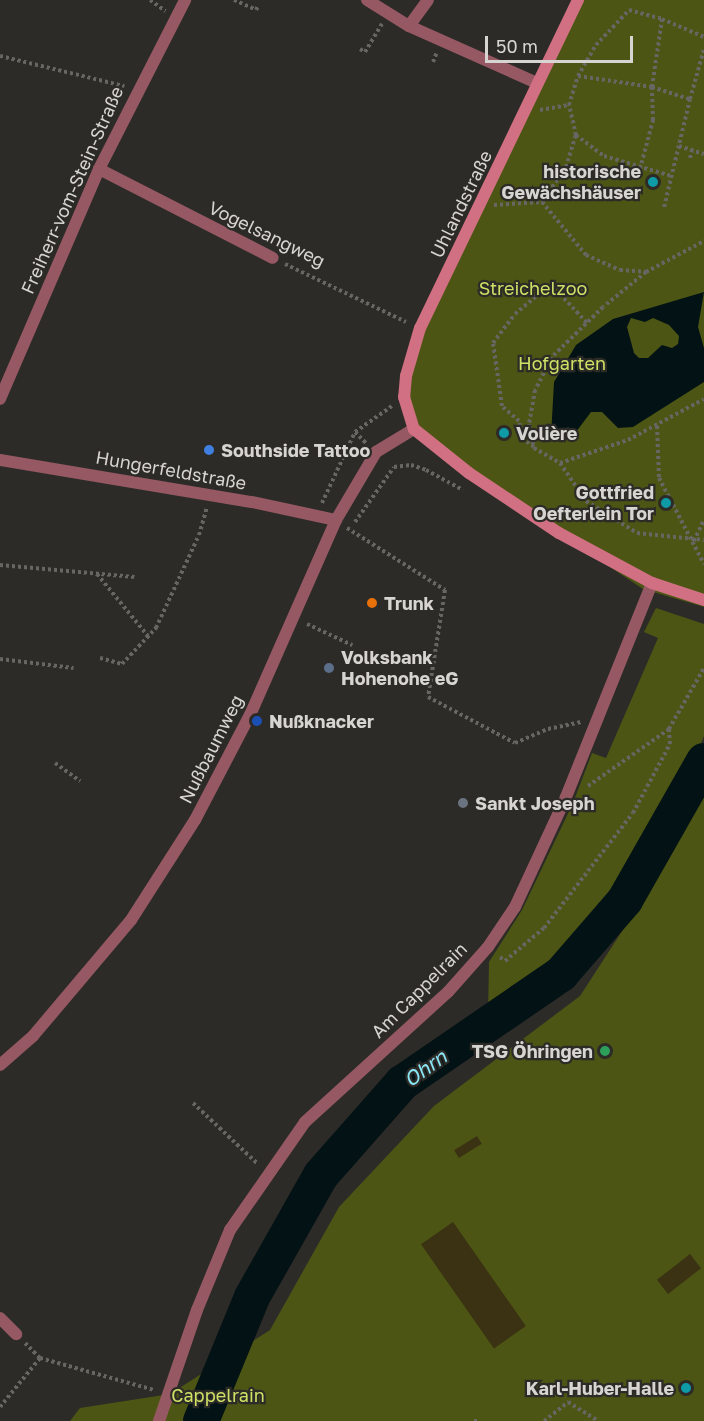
<!DOCTYPE html>
<meta charset="utf-8">
<style>
body{margin:0}
#map{position:relative;width:704px;height:1421px;overflow:hidden;background:#2d2b27;font-family:"Golos Text",sans-serif}
div>[style]{position:absolute}
[style*='--x']{left:calc(var(--x)*1px);top:calc(var(--y)*1px);width:calc(var(--w)*1px);rotate:calc(var(--a)*1deg)}
.green>*{inset:0;background:#4c5514}
.sand>*{inset:0;background:#3a3212;transform-origin:0 0}
.water>*{inset:0;background:#031215}
.river>*{height:36px;margin:-18px;padding:0 18px;transform-origin:18px;border-radius:18px;background:#031215}
.path>*{height:4px;margin-top:-2px;transform-origin:0;background:repeating-linear-gradient(90deg,#686663 0 3px,transparent 0 6px)}
.minor>*{height:12px;margin:-6px;padding:0 6px;transform-origin:6px;border-radius:6px;background:#965963}
.secondary>*{height:12px;margin:-6px;padding:0 6px;transform-origin:6px;border-radius:6px;background:#d17082}
.dots>*{width:16px;height:16px;translate:-50% -50%;box-sizing:border-box;border:3px solid #2d2b27;border-radius:50%}
span{translate:-50% -50%;white-space:nowrap;text-align:center;line-height:1.15;-webkit-text-stroke:4.5px #2d2b27;paint-order:stroke}
.poi-label{font-size:18px;color:#d7d5d2;font-weight:700}
.right{translate:-100% -50%;text-align:right}
.left{translate:0 -50%;text-align:left}
.street-label{font-size:18px;color:#d7d5d2}
.park-label{font-size:18px;color:#cee165}
.water-label{font-size:20px;color:#8ae6f5;font-style:italic}
.scale{position:absolute;left:485px;top:36px;width:148px;height:27px;box-sizing:border-box;border:3px solid #d7d5d2;border-top:0;padding-left:8px;font-size:18px;line-height:21px;white-space:nowrap;color:#d7d5d2;-webkit-text-stroke:4px #2d2b27;paint-order:stroke}
</style>
<div id="map">
<div class="green">
<div style="clip-path:polygon(578px 0,704px 0,704px 607px,643px 589px,469px 473px,414px 429px,406px 376px,420px 328px)"></div>
<div style="clip-path:polygon(656px 608px,704px 624px,704px 736px,678px 798px,621px 896px,552px 971px,488px 1015px,489px 962px,522px 910px,573px 803px,592px 753px,606px 758px,658px 638px,644px 632px)"></div>
<div style="clip-path:polygon(704px 779px,704px 1421px,70px 1421px,80px 1408px,170px 1394px,270px 1330px,339px 1207px,434px 1106px,580px 996px,639px 905px)"></div>
</div>
<div class="sand">
<div style="left:477px;top:1136px;width:9px;height:27px;rotate:58deg"></div>
<div style="left:453px;top:1222px;width:127px;height:39px;rotate:55deg"></div>
<div style="left:690px;top:1254px;width:18px;height:42px;rotate:52deg"></div>
</div>
<div class="water">
<div style="clip-path:polygon(evenodd,704px 292px,698px 327px,704px 348px,704px 382px,633px 427px,618px 428px,602px 412px,591px 412px,576px 432px,551px 436px,554px 382px,576px 345px,613px 319px,704px 292px,631px 318px,645px 322px,653px 318px,669px 325px,679px 336px,678px 344px,672px 348px,662px 345px,648px 358px,639px 358px,634px 353px,627px 327px,631px 318px)"></div>
</div>
<div class="river">
<div style="--x:201;--y:1421;--w:134;--a:-67.6"></div>
<div style="--x:252;--y:1297;--w:140;--a:-60.5"></div>
<div style="--x:321;--y:1175;--w:123;--a:-48.6"></div>
<div style="--x:402;--y:1083;--w:193;--a:-34.4"></div>
<div style="--x:561;--y:974;--w:98;--a:-49.1"></div>
<div style="--x:625;--y:900;--w:160;--a:-60.4"></div>
</div>
<div class="path">
<div style="--x:150;--y:0;--w:19;--a:36"></div>
<div style="--x:234;--y:0;--w:24;--a:24"></div>
<div style="--x:256;--y:10;--w:4;--a:-63"></div>
<div style="--x:360;--y:49;--w:6;--a:31"></div>
<div style="--x:365;--y:52;--w:33;--a:-59"></div>
<div style="--x:0;--y:56;--w:128;--a:13.6"></div>
<div style="--x:433;--y:62;--w:11;--a:-68"></div>
<div style="--x:578;--y:76;--w:75;--a:8.5"></div>
<div style="--x:652;--y:87;--w:40;--a:18"></div>
<div style="--x:690;--y:99;--w:111;--a:103.5"></div>
<div style="--x:690;--y:99;--w:52;--a:-74.4"></div>
<div style="--x:540;--y:110;--w:29;--a:-10"></div>
<div style="--x:576;--y:135;--w:35;--a:37"></div>
<div style="--x:604;--y:156;--w:71;--a:16.4"></div>
<div style="--x:679;--y:146;--w:26;--a:18"></div>
<div style="--x:690;--y:158;--w:8;--a:-76"></div>
<div style="--x:640;--y:169;--w:51;--a:-75.1"></div>
<div style="--x:653;--y:120;--w:33;--a:-92"></div>
<div style="--x:652;--y:87;--w:69;--a:-81.6"></div>
<div style="--x:542;--y:202;--w:42;--a:-55.6"></div>
<div style="--x:566;--y:167;--w:34;--a:-73"></div>
<div style="--x:576;--y:135;--w:31;--a:-103"></div>
<div style="--x:569;--y:105;--w:30;--a:-73"></div>
<div style="--x:578;--y:76;--w:36;--a:-60"></div>
<div style="--x:596;--y:45;--w:48;--a:-46.7"></div>
<div style="--x:629;--y:10;--w:34;--a:15"></div>
<div style="--x:662;--y:19;--w:46;--a:23.2"></div>
<div style="--x:494;--y:205;--w:48;--a:-3.6"></div>
<div style="--x:542;--y:202;--w:69;--a:50.3"></div>
<div style="--x:586;--y:255;--w:37;--a:24"></div>
<div style="--x:620;--y:270;--w:26;--a:4"></div>
<div style="--x:646;--y:272;--w:55;--a:140.9"></div>
<div style="--x:603;--y:307;--w:71;--a:135.6"></div>
<div style="--x:552;--y:357;--w:37;--a:117"></div>
<div style="--x:535;--y:390;--w:35;--a:100"></div>
<div style="--x:529;--y:424;--w:25;--a:78"></div>
<div style="--x:534;--y:448;--w:30;--a:30"></div>
<div style="--x:560;--y:463;--w:46;--a:55.6"></div>
<div style="--x:586;--y:501;--w:60;--a:32.1"></div>
<div style="--x:637;--y:533;--w:67;--a:6"></div>
<div style="--x:285;--y:264;--w:134;--a:25.6"></div>
<div style="--x:646;--y:272;--w:66;--a:-28.1"></div>
<div style="--x:657;--y:426;--w:52;--a:87.8"></div>
<div style="--x:659;--y:478;--w:97;--a:62.4"></div>
<div style="--x:355;--y:432;--w:16;--a:45"></div>
<div style="--x:534;--y:447;--w:15;--a:-143"></div>
<div style="--x:522;--y:438;--w:17;--a:-100"></div>
<div style="--x:519;--y:421;--w:23;--a:-139"></div>
<div style="--x:502;--y:406;--w:64;--a:-98.1"></div>
<div style="--x:493;--y:343;--w:36;--a:-53"></div>
<div style="--x:515;--y:314;--w:34;--a:-40"></div>
<div style="--x:541;--y:292;--w:11;--a:-10"></div>
<div style="--x:552;--y:290;--w:9;--a:27"></div>
<div style="--x:560;--y:294;--w:40;--a:47"></div>
<div style="--x:560;--y:463;--w:72;--a:-18.7"></div>
<div style="--x:628;--y:440;--w:86;--a:-28.3"></div>
<div style="--x:322;--y:503;--w:78;--a:-65.1"></div>
<div style="--x:355;--y:432;--w:45;--a:-35.1"></div>
<div style="--x:355;--y:522;--w:67;--a:-54.7"></div>
<div style="--x:394;--y:467;--w:17;--a:-7"></div>
<div style="--x:411;--y:465;--w:16;--a:18"></div>
<div style="--x:426;--y:470;--w:42;--a:28.4"></div>
<div style="--x:347;--y:528;--w:116;--a:32.3"></div>
<div style="--x:445;--y:590;--w:108;--a:99"></div>
<div style="--x:428;--y:697;--w:98;--a:27.9"></div>
<div style="--x:515;--y:743;--w:36;--a:-23"></div>
<div style="--x:548;--y:729;--w:34;--a:-12"></div>
<div style="--x:694;--y:541;--w:23;--a:-65"></div>
<div style="--x:0;--y:565;--w:135;--a:5.1"></div>
<div style="--x:97;--y:574;--w:80;--a:50.6"></div>
<div style="--x:307;--y:624;--w:50;--a:25"></div>
<div style="--x:100;--y:658;--w:23;--a:15"></div>
<div style="--x:122;--y:664;--w:50;--a:-46.6"></div>
<div style="--x:156;--y:628;--w:102;--a:-65.2"></div>
<div style="--x:199;--y:535;--w:29;--a:-74"></div>
<div style="--x:0;--y:659;--w:74;--a:7"></div>
<div style="--x:55;--y:763;--w:31;--a:36"></div>
<div style="--x:588;--y:786;--w:99;--a:-35.1"></div>
<div style="--x:669;--y:729;--w:70;--a:-60.2"></div>
<div style="--x:500;--y:957;--w:6;--a:39"></div>
<div style="--x:505;--y:961;--w:51;--a:-40.2"></div>
<div style="--x:544;--y:928;--w:145;--a:-52.3"></div>
<div style="--x:633;--y:813;--w:78;--a:-61.8"></div>
<div style="--x:670;--y:744;--w:15;--a:-94"></div>
<div style="--x:193;--y:1103;--w:89;--a:43.2"></div>
<div style="--x:25;--y:1343;--w:21;--a:45"></div>
<div style="--x:40;--y:1358;--w:118;--a:15.7"></div>
<div style="--x:0;--y:1407;--w:63;--a:-50.8"></div>
<div style="--x:474;--y:1421;--w:6;--a:0"></div>
<div style="--x:544;--y:1421;--w:31;--a:-38"></div>
<div style="--x:568;--y:1402;--w:36;--a:32"></div>
</div>
<div class="minor">
<div style="--x:367;--y:0;--w:49;--a:31.8"></div>
<div style="--x:409;--y:26;--w:140;--a:24"></div>
<div style="--x:409;--y:26;--w:32;--a:-54"></div>
<div style="--x:99;--y:169;--w:195;--a:27.1"></div>
<div style="--x:0;--y:399;--w:250;--a:-66.7"></div>
<div style="--x:99;--y:169;--w:190;--a:-63"></div>
<div style="--x:0;--y:460;--w:255;--a:9.5"></div>
<div style="--x:252;--y:502;--w:86;--a:12.1"></div>
<div style="--x:0;--y:1065;--w:44;--a:-41.3"></div>
<div style="--x:33;--y:1036;--w:152;--a:-49.8"></div>
<div style="--x:131;--y:920;--w:119;--a:-57.4"></div>
<div style="--x:195;--y:820;--w:119;--a:-62.4"></div>
<div style="--x:250;--y:715;--w:213;--a:-66.2"></div>
<div style="--x:336;--y:520;--w:79;--a:-59.5"></div>
<div style="--x:376;--y:452;--w:44;--a:-31.2"></div>
<div style="--x:0;--y:1318;--w:23;--a:45"></div>
<div style="--x:159;--y:1421;--w:117;--a:-71.1"></div>
<div style="--x:197;--y:1310;--w:87;--a:-67.6"></div>
<div style="--x:230;--y:1230;--w:131;--a:-55.2"></div>
<div style="--x:305;--y:1122;--w:193;--a:-42.3"></div>
<div style="--x:448;--y:992;--w:60;--a:-48.4"></div>
<div style="--x:488;--y:947;--w:48;--a:-56"></div>
<div style="--x:515;--y:907;--w:121;--a:-65.1"></div>
<div style="--x:566;--y:797;--w:231;--a:-68.1"></div>
</div>
<div class="secondary">
<div style="--x:578;--y:0;--w:364;--a:115.7"></div>
<div style="--x:420;--y:328;--w:50;--a:106.3"></div>
<div style="--x:406;--y:376;--w:21;--a:95"></div>
<div style="--x:404;--y:397;--w:34;--a:73"></div>
<div style="--x:414;--y:429;--w:70;--a:38.7"></div>
<div style="--x:469;--y:473;--w:108;--a:33.7"></div>
<div style="--x:559;--y:533;--w:106;--a:28.3"></div>
<div style="--x:652;--y:583;--w:55;--a:18.1"></div>
</div>
<div class="dots">
<div style="left:653px;top:182px;background:#0f9aa8"></div>
<div style="left:504px;top:433px;background:#0f9aa8"></div>
<div style="left:209px;top:450px;background:#3f7fe0"></div>
<div style="left:666px;top:503px;background:#0f9aa8"></div>
<div style="left:372px;top:603px;background:#e8710a"></div>
<div style="left:329px;top:668px;background:#5c6f8a"></div>
<div style="left:257px;top:721px;background:#1a4fb4"></div>
<div style="left:463px;top:803px;background:#6b7280"></div>
<div style="left:605px;top:1051px;background:#2e9e5b"></div>
<div style="left:686px;top:1388px;background:#0f9aa8"></div>
</div>
<div class="poi-label">
<span class="right" style="left:641px;top:182px">historische<br>Gewächshäuser</span>
<span class="left" style="left:516px;top:433px">Volière</span>
<span class="left" style="left:221px;top:450px">Southside Tattoo</span>
<span class="right" style="left:654px;top:503px">Gottfried<br>Oefterlein Tor</span>
<span class="left" style="left:384px;top:603px">Trunk</span>
<span class="left" style="left:341px;top:668px">Volksbank<br>Hohenohe eG</span>
<span class="left" style="left:269px;top:721px">Nußknacker</span>
<span class="left" style="left:475px;top:803px">Sankt Joseph</span>
<span class="right" style="left:593px;top:1051px">TSG Öhringen</span>
<span class="right" style="left:674px;top:1388px">Karl-Huber-Halle</span>
</div>
<div class="street-label">
<span style="left:72px;top:190px;rotate:-66deg">Freiherr-vom-Stein-Straße</span>
<span style="left:461px;top:204px;rotate:-64deg">Uhlandstraße</span>
<span style="left:267px;top:234px;rotate:26deg">Vogelsangweg</span>
<span style="left:171px;top:470px;rotate:10deg">Hungerfeldstraße</span>
<span style="left:211px;top:749px;rotate:-63deg">Nußbaumweg</span>
<span style="left:419px;top:990px;rotate:-45deg">Am Cappelrain</span>
</div>
<div class="park-label">
<span style="left:533px;top:288px">Streichelzoo</span>
<span style="left:562px;top:363px">Hofgarten</span>
<span style="left:218px;top:1395px">Cappelrain</span>
</div>
<div class="water-label">
<span style="left:425px;top:1068px;rotate:-36deg">Ohrn</span>
</div>
<div class="scale">50 m</div>
</div>
